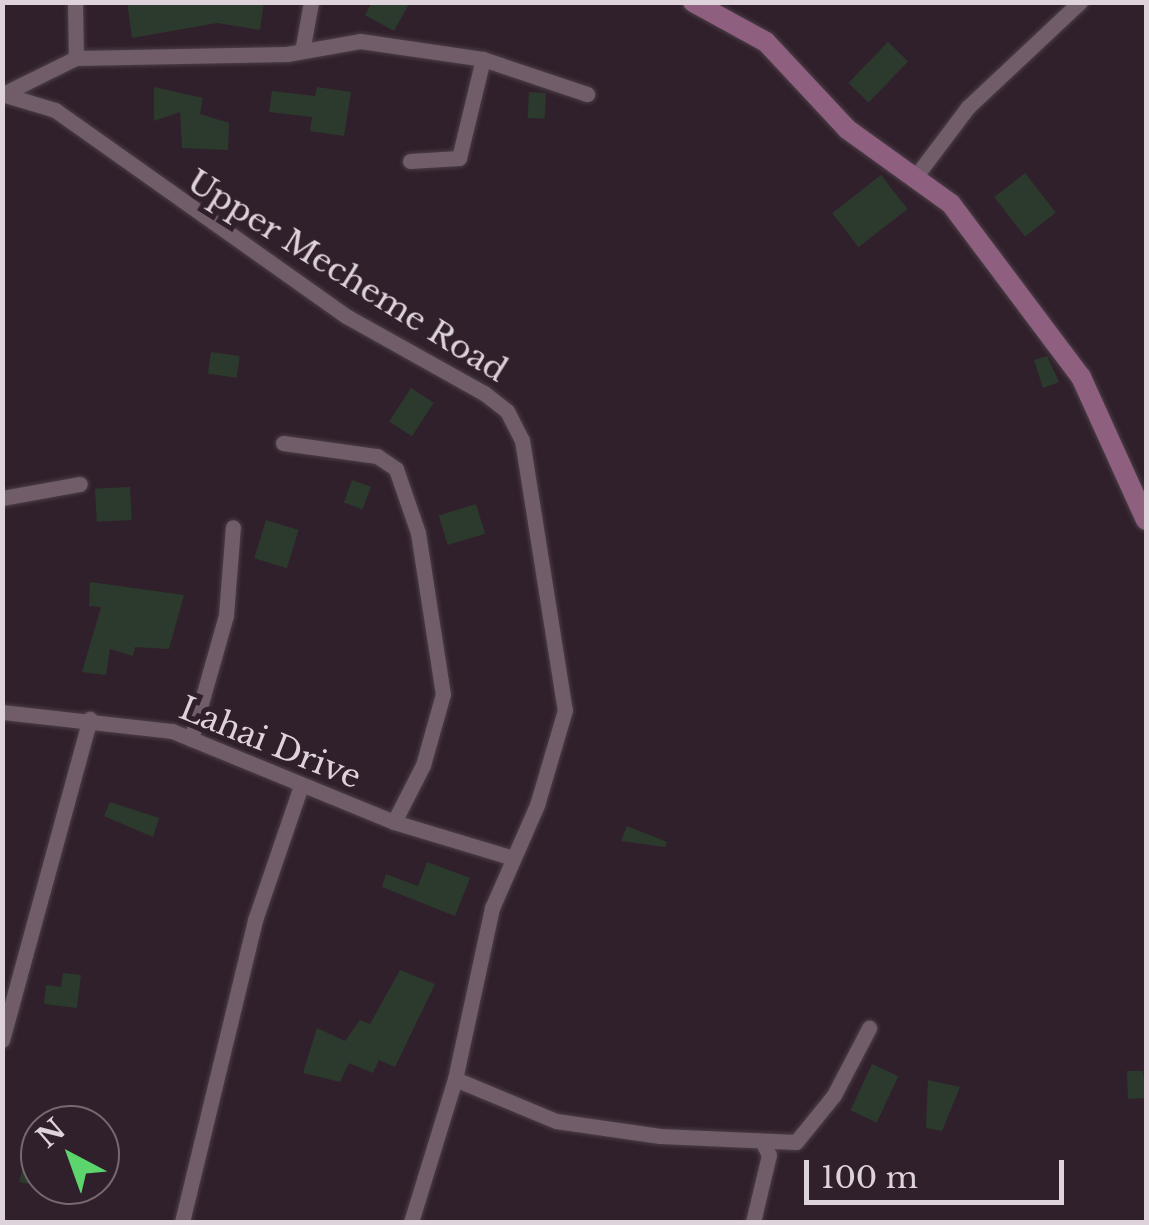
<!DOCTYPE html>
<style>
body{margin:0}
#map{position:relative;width:1149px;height:1225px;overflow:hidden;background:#30202b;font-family:"Libre Baskerville",serif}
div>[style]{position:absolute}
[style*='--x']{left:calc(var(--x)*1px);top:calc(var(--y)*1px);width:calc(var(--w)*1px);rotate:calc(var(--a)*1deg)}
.building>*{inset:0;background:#2c3a2d;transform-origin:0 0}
.roads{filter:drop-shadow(0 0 2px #4b3e47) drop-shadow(0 0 2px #4b3e47)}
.street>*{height:15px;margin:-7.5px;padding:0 7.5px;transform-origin:7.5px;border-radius:7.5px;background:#705d69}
.secondary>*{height:20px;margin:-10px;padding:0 10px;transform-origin:10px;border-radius:10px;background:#8e5f7f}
span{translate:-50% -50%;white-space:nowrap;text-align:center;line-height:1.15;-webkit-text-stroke:10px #30202b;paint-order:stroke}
.street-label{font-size:32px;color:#ded3da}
.frame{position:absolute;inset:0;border:5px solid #ded3da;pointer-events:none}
.north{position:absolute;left:20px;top:1105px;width:100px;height:100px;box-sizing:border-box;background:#30202b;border:2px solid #766871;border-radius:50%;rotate:319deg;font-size:28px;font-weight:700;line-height:40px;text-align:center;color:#ded3da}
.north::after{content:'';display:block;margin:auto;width:35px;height:45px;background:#5cd56d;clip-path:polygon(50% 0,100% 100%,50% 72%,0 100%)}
.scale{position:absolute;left:804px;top:1160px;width:260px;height:45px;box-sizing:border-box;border:5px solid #ded3da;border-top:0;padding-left:12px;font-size:30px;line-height:35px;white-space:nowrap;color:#ded3da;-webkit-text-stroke:8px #30202b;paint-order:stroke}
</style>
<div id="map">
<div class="building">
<div style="clip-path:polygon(127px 2px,264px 2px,260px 30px,217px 23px,132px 38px)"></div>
<div style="clip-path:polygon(372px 2px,410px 2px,394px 31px,365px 15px)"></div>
<div style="left:888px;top:42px;width:28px;height:57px;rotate:44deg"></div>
<div style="clip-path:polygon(154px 87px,203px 98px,200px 114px,229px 123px,228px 150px,182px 148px,180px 112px,154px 121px)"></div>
<div style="clip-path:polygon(317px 87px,351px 92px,344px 136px,310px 131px,312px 117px,269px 112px,272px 91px,315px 96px)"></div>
<div style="left:529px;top:92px;width:17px;height:26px;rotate:3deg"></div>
<div style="left:1025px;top:173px;width:50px;height:39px;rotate:52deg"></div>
<div style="left:881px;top:175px;width:43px;height:62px;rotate:52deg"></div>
<div style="left:211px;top:352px;width:29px;height:22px;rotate:8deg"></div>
<div style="clip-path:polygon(1047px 356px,1059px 382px,1043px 388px,1034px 360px)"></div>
<div style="left:411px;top:388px;width:27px;height:40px;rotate:33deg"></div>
<div style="left:352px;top:480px;width:20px;height:24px;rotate:20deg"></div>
<div style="left:130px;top:487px;width:33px;height:35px;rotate:87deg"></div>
<div style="left:476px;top:504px;width:31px;height:39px;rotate:73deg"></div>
<div style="left:266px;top:520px;width:34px;height:40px;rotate:17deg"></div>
<div style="clip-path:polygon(90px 582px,184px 595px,169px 649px,135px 647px,133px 656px,110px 649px,106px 675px,82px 672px,101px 607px,89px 606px)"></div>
<div style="clip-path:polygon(110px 802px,159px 818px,153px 837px,104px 816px)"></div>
<div style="clip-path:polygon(627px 826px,667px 842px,665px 847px,621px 841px)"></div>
<div style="clip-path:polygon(427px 862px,470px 878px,455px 916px,382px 887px,386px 874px,418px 886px)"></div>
<div style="clip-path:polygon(400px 970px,435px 984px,395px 1067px,379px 1060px,373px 1073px,349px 1063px,340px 1082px,303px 1073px,317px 1028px,345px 1041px,360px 1020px,370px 1024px)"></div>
<div style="clip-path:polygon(63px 973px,81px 975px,77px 1008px,44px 1004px,46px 985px,61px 987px)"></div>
<div style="left:872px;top:1064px;width:29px;height:51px;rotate:25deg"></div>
<div style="clip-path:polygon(1127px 1071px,1143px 1071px,1146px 1098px,1128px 1099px)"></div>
<div style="clip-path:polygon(928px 1080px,960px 1087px,942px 1131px,926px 1128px)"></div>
<div style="clip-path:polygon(33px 1134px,40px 1135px,40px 1186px,19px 1182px)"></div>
</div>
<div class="roads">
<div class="street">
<div style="--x:75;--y:2;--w:56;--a:89"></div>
<div style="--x:303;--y:46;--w:45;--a:-79.7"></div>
<div style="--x:2;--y:94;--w:55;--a:16.8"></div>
<div style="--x:55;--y:110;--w:357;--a:35.3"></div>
<div style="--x:346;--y:316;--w:158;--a:29.2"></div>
<div style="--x:484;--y:393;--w:29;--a:38"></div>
<div style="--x:507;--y:411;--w:33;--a:63"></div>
<div style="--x:522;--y:440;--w:273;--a:81"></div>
<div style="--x:565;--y:710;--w:99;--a:106.4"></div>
<div style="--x:537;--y:805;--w:112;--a:113.6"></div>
<div style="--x:492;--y:908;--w:175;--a:102.2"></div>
<div style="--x:455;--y:1079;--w:150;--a:107.1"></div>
<div style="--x:3;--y:94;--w:81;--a:-26.3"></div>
<div style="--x:76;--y:58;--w:211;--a:-1.1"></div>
<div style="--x:287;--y:54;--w:74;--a:-10.1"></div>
<div style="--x:360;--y:41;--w:124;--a:8.3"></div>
<div style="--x:483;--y:59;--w:110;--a:18.6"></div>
<div style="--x:410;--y:161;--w:49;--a:-3.5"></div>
<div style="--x:459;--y:158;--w:102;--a:-76.4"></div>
<div style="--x:916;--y:176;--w:86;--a:-53"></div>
<div style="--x:968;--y:107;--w:154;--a:-43.2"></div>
<div style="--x:283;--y:443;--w:95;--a:7.9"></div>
<div style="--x:377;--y:456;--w:23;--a:34"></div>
<div style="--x:396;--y:469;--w:68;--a:71"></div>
<div style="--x:418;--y:533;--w:163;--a:81.2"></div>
<div style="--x:443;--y:694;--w:74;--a:105.7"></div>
<div style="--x:423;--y:765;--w:64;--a:117"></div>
<div style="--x:2;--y:498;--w:79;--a:-10.2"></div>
<div style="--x:2;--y:712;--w:171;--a:6.4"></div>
<div style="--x:172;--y:731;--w:240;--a:22.3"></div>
<div style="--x:394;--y:822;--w:121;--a:16.8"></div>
<div style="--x:191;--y:739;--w:129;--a:-74.2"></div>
<div style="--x:226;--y:615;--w:88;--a:-85.5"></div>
<div style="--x:2;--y:1040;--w:333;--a:-74.7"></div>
<div style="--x:455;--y:1079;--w:109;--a:22.6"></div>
<div style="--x:556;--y:1121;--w:105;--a:8.2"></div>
<div style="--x:660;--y:1136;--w:136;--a:2.5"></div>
<div style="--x:796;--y:1142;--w:60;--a:-51"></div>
<div style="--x:834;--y:1095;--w:76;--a:-62.4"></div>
<div style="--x:182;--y:1222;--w:311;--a:-76.4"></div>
<div style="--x:255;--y:920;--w:142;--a:-71.1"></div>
<div style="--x:753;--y:1222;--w:69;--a:-76.6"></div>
<div style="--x:769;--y:1155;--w:13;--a:-117"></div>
</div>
<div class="secondary">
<div style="--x:693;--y:2;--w:83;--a:28.7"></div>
<div style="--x:766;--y:42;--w:119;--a:47"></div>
<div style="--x:847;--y:129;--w:128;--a:35.8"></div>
<div style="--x:951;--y:204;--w:216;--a:53.1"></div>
<div style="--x:1081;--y:377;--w:157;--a:65.6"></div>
</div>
</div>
<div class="street-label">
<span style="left:347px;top:276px;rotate:32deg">Upper Mecheme Road</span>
<span style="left:270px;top:743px;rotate:22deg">Lahai Drive</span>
</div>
<div class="frame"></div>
<div class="north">N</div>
<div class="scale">100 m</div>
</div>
